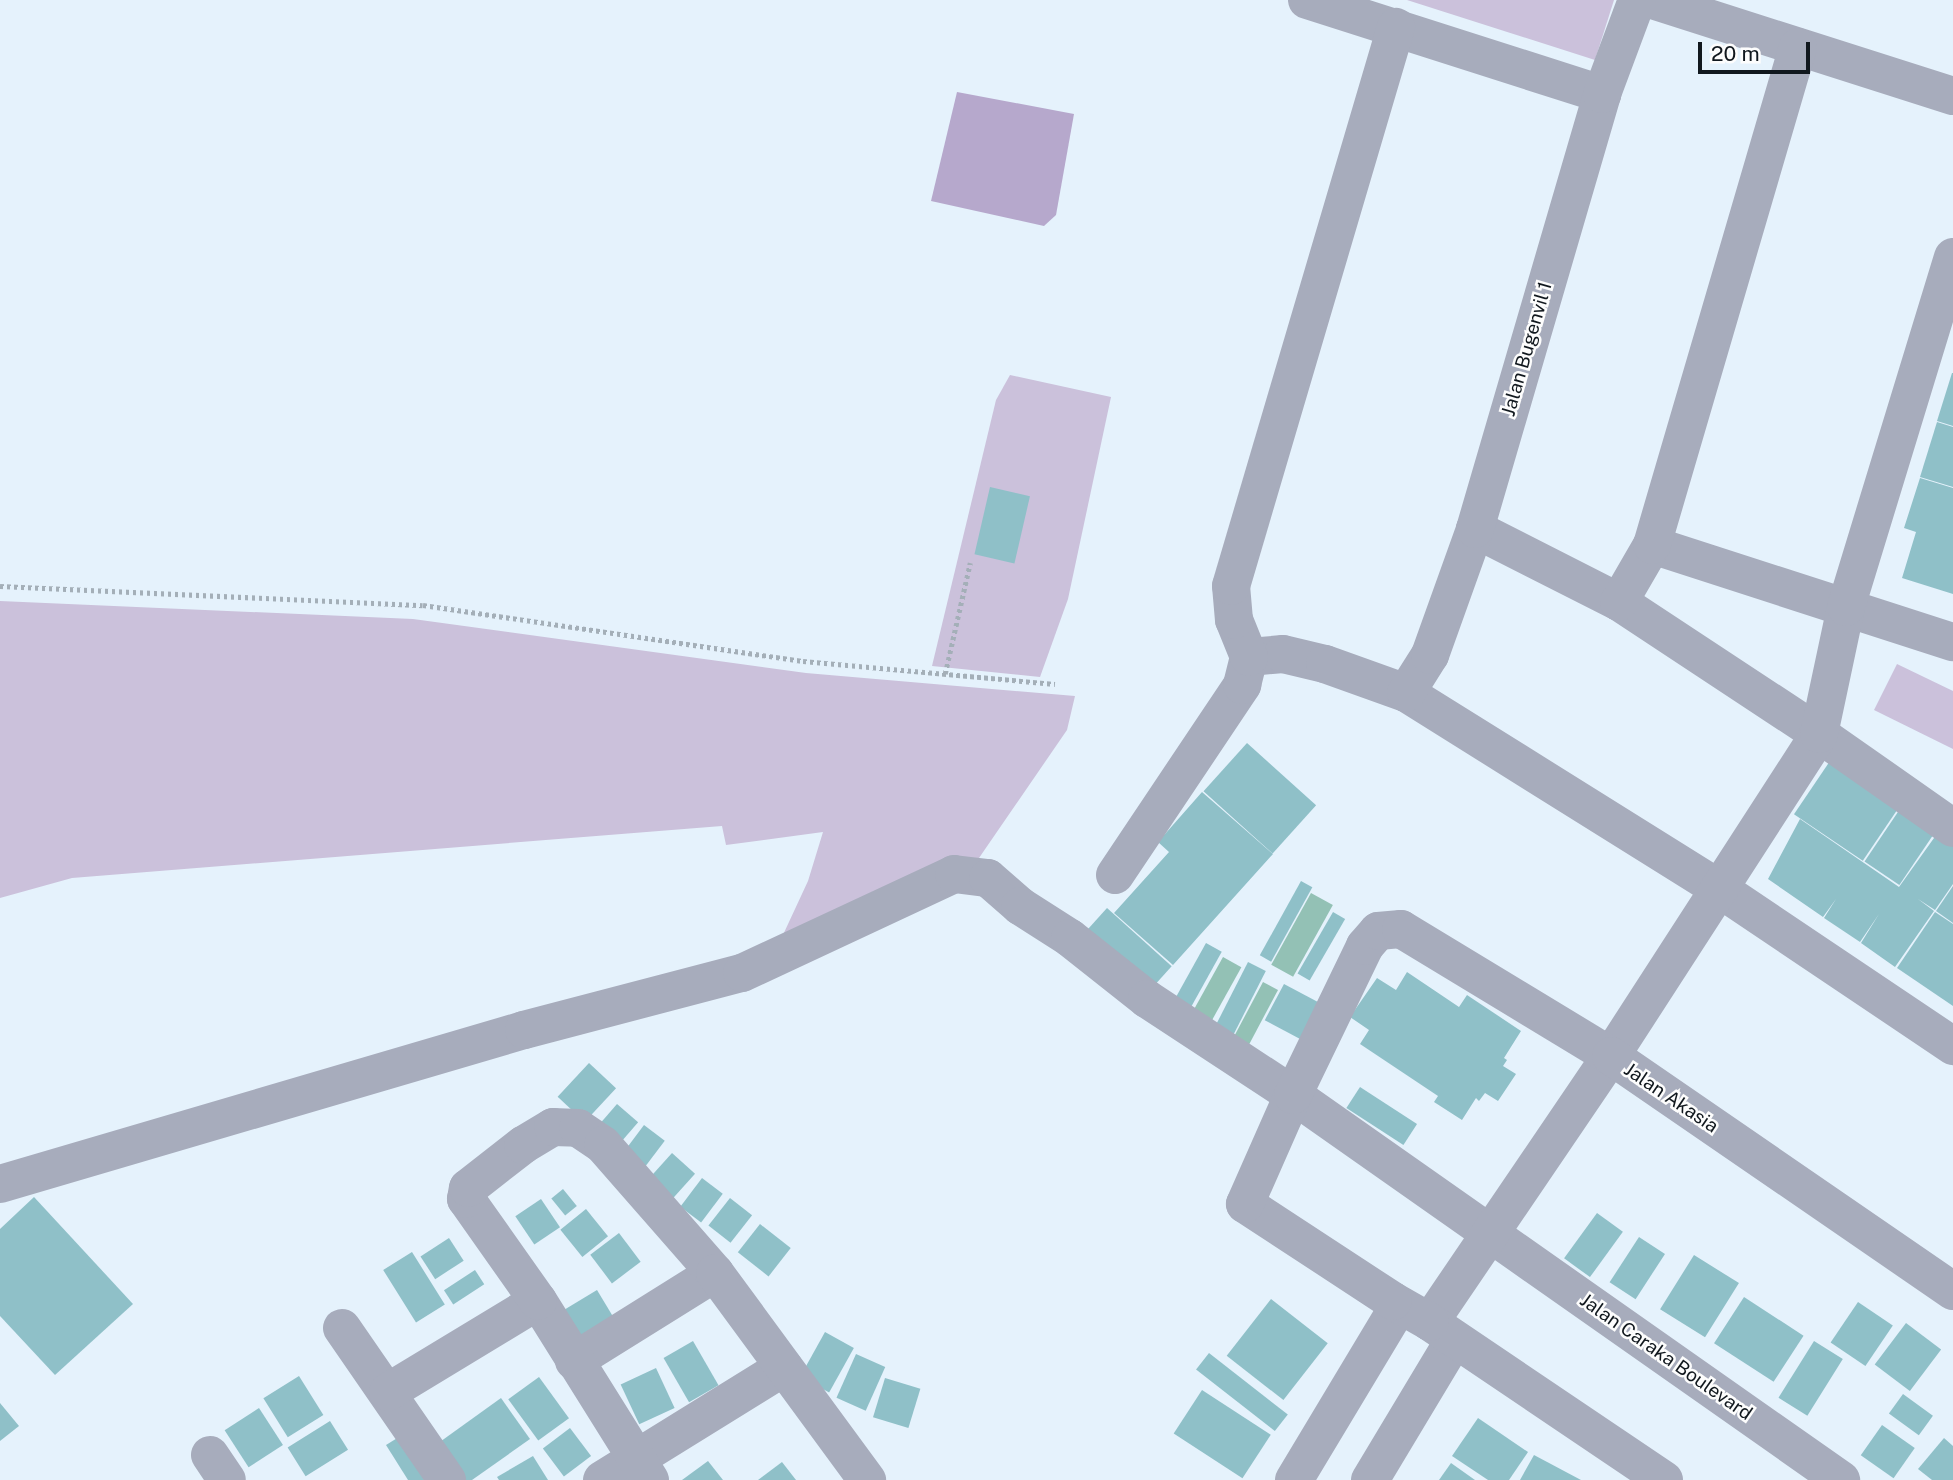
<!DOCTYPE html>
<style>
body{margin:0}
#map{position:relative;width:1953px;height:1480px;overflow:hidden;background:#e5f2fc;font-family:"Public Sans",sans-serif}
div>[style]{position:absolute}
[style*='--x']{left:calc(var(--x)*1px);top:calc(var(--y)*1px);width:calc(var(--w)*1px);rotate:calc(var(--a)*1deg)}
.green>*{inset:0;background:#cbc1db}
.forest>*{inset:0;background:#b6a8cc}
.water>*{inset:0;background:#93c1b5;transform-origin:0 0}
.building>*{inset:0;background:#8fc0c8;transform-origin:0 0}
.path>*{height:4.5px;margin-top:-2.25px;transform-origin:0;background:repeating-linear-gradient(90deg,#a4afb8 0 3.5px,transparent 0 7px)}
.street>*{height:38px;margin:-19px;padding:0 19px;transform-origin:19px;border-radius:19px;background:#a7acbc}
span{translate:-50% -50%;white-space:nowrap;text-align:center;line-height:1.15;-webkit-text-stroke:5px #fdfdfd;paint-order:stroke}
.street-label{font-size:19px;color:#11181e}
.scale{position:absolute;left:1698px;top:42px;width:112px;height:32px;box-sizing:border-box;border:4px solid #11181e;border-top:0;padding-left:9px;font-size:21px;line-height:24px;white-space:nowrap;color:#11181e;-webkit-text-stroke:5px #fdfdfd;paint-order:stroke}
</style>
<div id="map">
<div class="green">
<div style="clip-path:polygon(1407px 0,1614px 0,1595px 60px)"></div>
<div style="clip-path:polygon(1010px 375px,1111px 397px,1068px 599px,1040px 677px,932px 666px,996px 400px)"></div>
<div style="clip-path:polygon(0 601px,413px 619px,806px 673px,1075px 696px,1067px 730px,979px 858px,909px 880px,782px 937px,808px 881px,823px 832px,726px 845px,722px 826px,72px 878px,0 898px)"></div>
<div style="clip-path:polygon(1897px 664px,1953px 691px,1953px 749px,1874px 710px)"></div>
</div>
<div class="forest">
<div style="clip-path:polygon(957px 92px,1074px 114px,1056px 215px,1044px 226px,931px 201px)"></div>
</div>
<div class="water">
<div style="left:1311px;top:893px;width:25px;height:82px;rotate:29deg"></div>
<div style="left:1223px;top:957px;width:21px;height:66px;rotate:29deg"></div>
<div style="left:1263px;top:982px;width:17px;height:67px;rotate:28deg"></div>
</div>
<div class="building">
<div style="clip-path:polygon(1952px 373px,1953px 373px,1953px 426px,1937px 421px)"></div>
<div style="clip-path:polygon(1937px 422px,1953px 427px,1953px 487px,1920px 477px)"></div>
<div style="clip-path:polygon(1920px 478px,1953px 488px,1953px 594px,1902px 578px,1916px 532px,1904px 528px)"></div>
<div style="left:990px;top:487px;width:41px;height:69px;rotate:13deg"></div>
<div style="left:1247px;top:743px;width:93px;height:65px;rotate:42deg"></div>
<div style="left:1832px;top:758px;width:83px;height:68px;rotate:34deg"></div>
<div style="clip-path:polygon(1202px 792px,1273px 854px,1173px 965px,1114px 913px,1169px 852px,1158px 842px)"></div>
<div style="left:1902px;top:806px;width:42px;height:67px;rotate:34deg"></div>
<div style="clip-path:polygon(1800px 819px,1899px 887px,1939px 831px,1953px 841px,1953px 884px,1935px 910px,1918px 899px,1934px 911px,1895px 967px,1861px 943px,1879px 914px,1860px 942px,1824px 918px,1836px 899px,1823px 917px,1768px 879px)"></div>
<div style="left:1301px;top:881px;width:13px;height:85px;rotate:29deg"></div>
<div style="clip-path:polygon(1953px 886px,1953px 923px,1936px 911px)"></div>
<div style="left:1107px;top:908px;width:87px;height:33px;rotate:42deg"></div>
<div style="left:1333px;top:912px;width:14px;height:71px;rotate:30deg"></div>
<div style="clip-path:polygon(1935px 912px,1953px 924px,1953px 1006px,1897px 968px)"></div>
<div style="left:1206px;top:943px;width:18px;height:71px;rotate:29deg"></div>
<div style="left:1248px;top:962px;width:20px;height:75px;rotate:27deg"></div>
<div style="clip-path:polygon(1407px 972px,1459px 1007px,1467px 995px,1521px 1031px,1504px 1058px,1507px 1060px,1503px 1066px,1516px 1074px,1498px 1101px,1485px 1093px,1479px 1101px,1476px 1098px,1462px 1120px,1434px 1102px,1438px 1096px,1360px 1044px,1369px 1030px,1350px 1017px,1377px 978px,1396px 990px)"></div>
<div style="left:1284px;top:984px;width:40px;height:41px;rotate:28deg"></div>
<div style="left:589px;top:1063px;width:37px;height:46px;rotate:43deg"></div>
<div style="left:1360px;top:1087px;width:68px;height:25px;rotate:33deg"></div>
<div style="left:617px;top:1104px;width:28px;height:33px;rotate:41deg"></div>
<div style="left:644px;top:1125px;width:26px;height:39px;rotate:37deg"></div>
<div style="left:672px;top:1153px;width:31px;height:38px;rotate:42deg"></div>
<div style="left:702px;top:1178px;width:26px;height:36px;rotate:37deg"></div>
<div style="left:563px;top:1189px;width:22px;height:15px;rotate:51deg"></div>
<div style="clip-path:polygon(34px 1197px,133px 1304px,55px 1375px,0 1316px,0 1229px)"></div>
<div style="left:730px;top:1198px;width:28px;height:35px;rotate:38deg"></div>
<div style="left:541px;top:1199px;width:34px;height:31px;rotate:56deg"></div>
<div style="left:586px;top:1209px;width:35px;height:33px;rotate:51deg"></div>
<div style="left:1597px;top:1213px;width:32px;height:56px;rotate:36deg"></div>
<div style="left:760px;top:1224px;width:39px;height:36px;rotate:38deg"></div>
<div style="left:619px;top:1233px;width:36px;height:36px;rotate:53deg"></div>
<div style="left:1639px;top:1237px;width:31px;height:54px;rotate:33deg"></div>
<div style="left:449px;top:1238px;width:27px;height:34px;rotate:57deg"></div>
<div style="left:412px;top:1252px;width:62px;height:34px;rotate:58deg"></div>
<div style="left:1694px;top:1255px;width:53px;height:64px;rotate:32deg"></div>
<div style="left:475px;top:1270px;width:17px;height:37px;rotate:57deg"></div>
<div style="left:597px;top:1290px;width:43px;height:43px;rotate:59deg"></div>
<div style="left:1744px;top:1297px;width:71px;height:55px;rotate:33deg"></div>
<div style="left:1271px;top:1299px;width:72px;height:72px;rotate:38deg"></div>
<div style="left:1858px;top:1302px;width:42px;height:49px;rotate:34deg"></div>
<div style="left:1906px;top:1323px;width:44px;height:52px;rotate:37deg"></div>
<div style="left:825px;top:1332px;width:33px;height:51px;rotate:29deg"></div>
<div style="left:693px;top:1341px;width:51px;height:34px;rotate:60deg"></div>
<div style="left:1814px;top:1341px;width:34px;height:67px;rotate:32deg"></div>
<div style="left:1209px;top:1353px;width:100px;height:21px;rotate:38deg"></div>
<div style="left:856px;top:1354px;width:32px;height:48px;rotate:24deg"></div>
<div style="left:656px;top:1368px;width:44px;height:39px;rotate:65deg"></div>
<div style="left:299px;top:1376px;width:46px;height:42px;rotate:58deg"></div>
<div style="left:539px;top:1377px;width:51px;height:38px;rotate:54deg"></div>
<div style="left:885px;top:1378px;width:37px;height:41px;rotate:17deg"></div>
<div style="left:1202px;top:1390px;width:82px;height:52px;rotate:33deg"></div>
<div style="left:1903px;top:1394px;width:37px;height:24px;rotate:36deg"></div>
<div style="clip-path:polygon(501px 1398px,530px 1439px,472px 1480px,463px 1480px,437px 1444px)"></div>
<div style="clip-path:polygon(0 1403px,19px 1426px,0 1441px)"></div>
<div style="left:259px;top:1408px;width:44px;height:41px;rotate:57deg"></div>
<div style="clip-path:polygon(1478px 1418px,1528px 1452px,1509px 1480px,1488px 1480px,1452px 1456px)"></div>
<div style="left:330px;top:1421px;width:34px;height:50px;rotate:58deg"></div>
<div style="left:1882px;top:1425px;width:40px;height:37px;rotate:35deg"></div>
<div style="left:570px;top:1428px;width:35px;height:34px;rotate:53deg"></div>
<div style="clip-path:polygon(407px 1432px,437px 1480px,408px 1480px,386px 1445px)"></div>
<div style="clip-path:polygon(1944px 1438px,1953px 1446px,1953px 1480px,1932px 1480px,1918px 1469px)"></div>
<div style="clip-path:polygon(1534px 1455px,1581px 1480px,1520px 1480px)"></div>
<div style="clip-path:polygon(533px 1456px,548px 1480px,499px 1480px,497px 1477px)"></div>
<div style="clip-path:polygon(708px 1461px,723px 1480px,682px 1480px)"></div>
<div style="clip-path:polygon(782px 1462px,796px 1480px,758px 1480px)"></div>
<div style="clip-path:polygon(1451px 1463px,1475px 1480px,1439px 1480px)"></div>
</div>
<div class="path">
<div style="--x:0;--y:586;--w:423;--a:2.6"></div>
<div style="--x:423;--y:605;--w:384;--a:8.4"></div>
<div style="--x:803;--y:661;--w:253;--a:5.2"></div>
<div style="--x:945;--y:674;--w:114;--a:-77.3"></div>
</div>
<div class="street">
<div style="--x:1307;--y:0;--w:310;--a:17.7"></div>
<div style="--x:1652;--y:0;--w:316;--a:17.7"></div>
<div style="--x:1475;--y:529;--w:161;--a:26.9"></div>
<div style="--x:1619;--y:602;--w:240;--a:33.4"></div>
<div style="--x:1819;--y:734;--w:164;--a:35"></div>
<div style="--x:1652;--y:545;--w:316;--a:17.9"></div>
<div style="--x:1619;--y:602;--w:66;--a:-59.9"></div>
<div style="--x:1652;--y:545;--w:519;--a:-73.66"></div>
<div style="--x:1249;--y:657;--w:34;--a:-5"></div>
<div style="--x:1283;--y:654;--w:43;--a:13.4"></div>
<div style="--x:1325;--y:664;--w:86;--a:19.7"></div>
<div style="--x:1406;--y:693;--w:372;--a:32"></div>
<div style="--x:1721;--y:890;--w:280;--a:33.9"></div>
<div style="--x:1406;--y:693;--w:45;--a:-57.7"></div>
<div style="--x:1430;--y:655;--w:134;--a:-70.3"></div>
<div style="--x:1475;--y:529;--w:453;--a:-73.7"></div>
<div style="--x:1602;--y:94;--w:100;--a:-69.6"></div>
<div style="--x:1115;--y:875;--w:229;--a:-56.2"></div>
<div style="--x:1242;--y:685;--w:29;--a:-76"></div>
<div style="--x:1249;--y:657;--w:40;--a:-112"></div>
<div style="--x:1234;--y:620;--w:34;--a:-95"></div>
<div style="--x:1231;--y:586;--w:583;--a:-73.55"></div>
<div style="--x:0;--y:1184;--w:546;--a:-16.38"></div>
<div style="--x:524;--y:1030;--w:225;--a:-14.7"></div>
<div style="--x:742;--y:973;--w:234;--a:-25"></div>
<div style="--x:954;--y:874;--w:34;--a:7"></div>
<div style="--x:988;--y:878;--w:43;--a:41.2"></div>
<div style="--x:1020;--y:906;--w:59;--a:32.6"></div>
<div style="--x:1070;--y:938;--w:98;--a:38.4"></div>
<div style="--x:1147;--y:999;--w:175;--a:33.3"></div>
<div style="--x:1293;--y:1095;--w:670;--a:35.09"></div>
<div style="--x:1430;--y:1322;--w:322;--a:-55.8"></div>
<div style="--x:1611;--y:1056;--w:383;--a:-57.1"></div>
<div style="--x:1819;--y:734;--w:130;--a:-78"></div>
<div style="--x:1846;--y:607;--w:366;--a:-73"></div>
<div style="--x:342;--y:1328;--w:185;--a:55.4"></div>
<div style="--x:574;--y:1361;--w:166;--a:-32"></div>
<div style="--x:388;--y:1392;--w:175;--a:-31.2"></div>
<div style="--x:210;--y:1455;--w:30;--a:56"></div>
<div style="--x:602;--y:1480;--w:214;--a:-31.8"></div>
<div style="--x:650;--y:1480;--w:211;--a:-122"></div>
<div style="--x:538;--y:1301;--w:125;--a:-125.2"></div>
<div style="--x:466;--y:1199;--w:11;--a:-80"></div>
<div style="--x:468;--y:1188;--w:70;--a:-38"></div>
<div style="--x:523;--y:1145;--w:35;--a:-31"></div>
<div style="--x:553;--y:1127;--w:25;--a:2"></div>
<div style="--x:578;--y:1128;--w:30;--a:34"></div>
<div style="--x:603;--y:1145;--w:170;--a:48.8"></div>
<div style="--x:715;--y:1273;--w:257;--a:53.7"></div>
<div style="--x:1294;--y:1480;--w:204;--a:-59"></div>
<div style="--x:1370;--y:1480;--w:163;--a:-59"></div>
<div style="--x:1664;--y:1480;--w:282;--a:-146"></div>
<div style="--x:1430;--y:1322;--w:43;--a:-150.4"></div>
<div style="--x:1393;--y:1301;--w:177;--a:-146.8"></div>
<div style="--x:1245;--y:1204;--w:119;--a:-66.2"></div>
<div style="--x:1293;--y:1095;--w:165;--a:-64.2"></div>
<div style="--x:1365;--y:946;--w:20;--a:-49"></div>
<div style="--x:1378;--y:931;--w:23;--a:-5"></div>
<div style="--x:1401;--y:929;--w:245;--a:31.2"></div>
<div style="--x:1611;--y:1056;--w:415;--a:34.5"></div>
</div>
<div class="street-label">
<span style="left:1527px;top:349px;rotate:-74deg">Jalan Bugenvil 1</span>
<span style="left:1671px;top:1098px;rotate:34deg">Jalan Akasia</span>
<span style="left:1666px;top:1357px;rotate:35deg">Jalan Caraka Boulevard</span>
</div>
<div class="scale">20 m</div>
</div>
